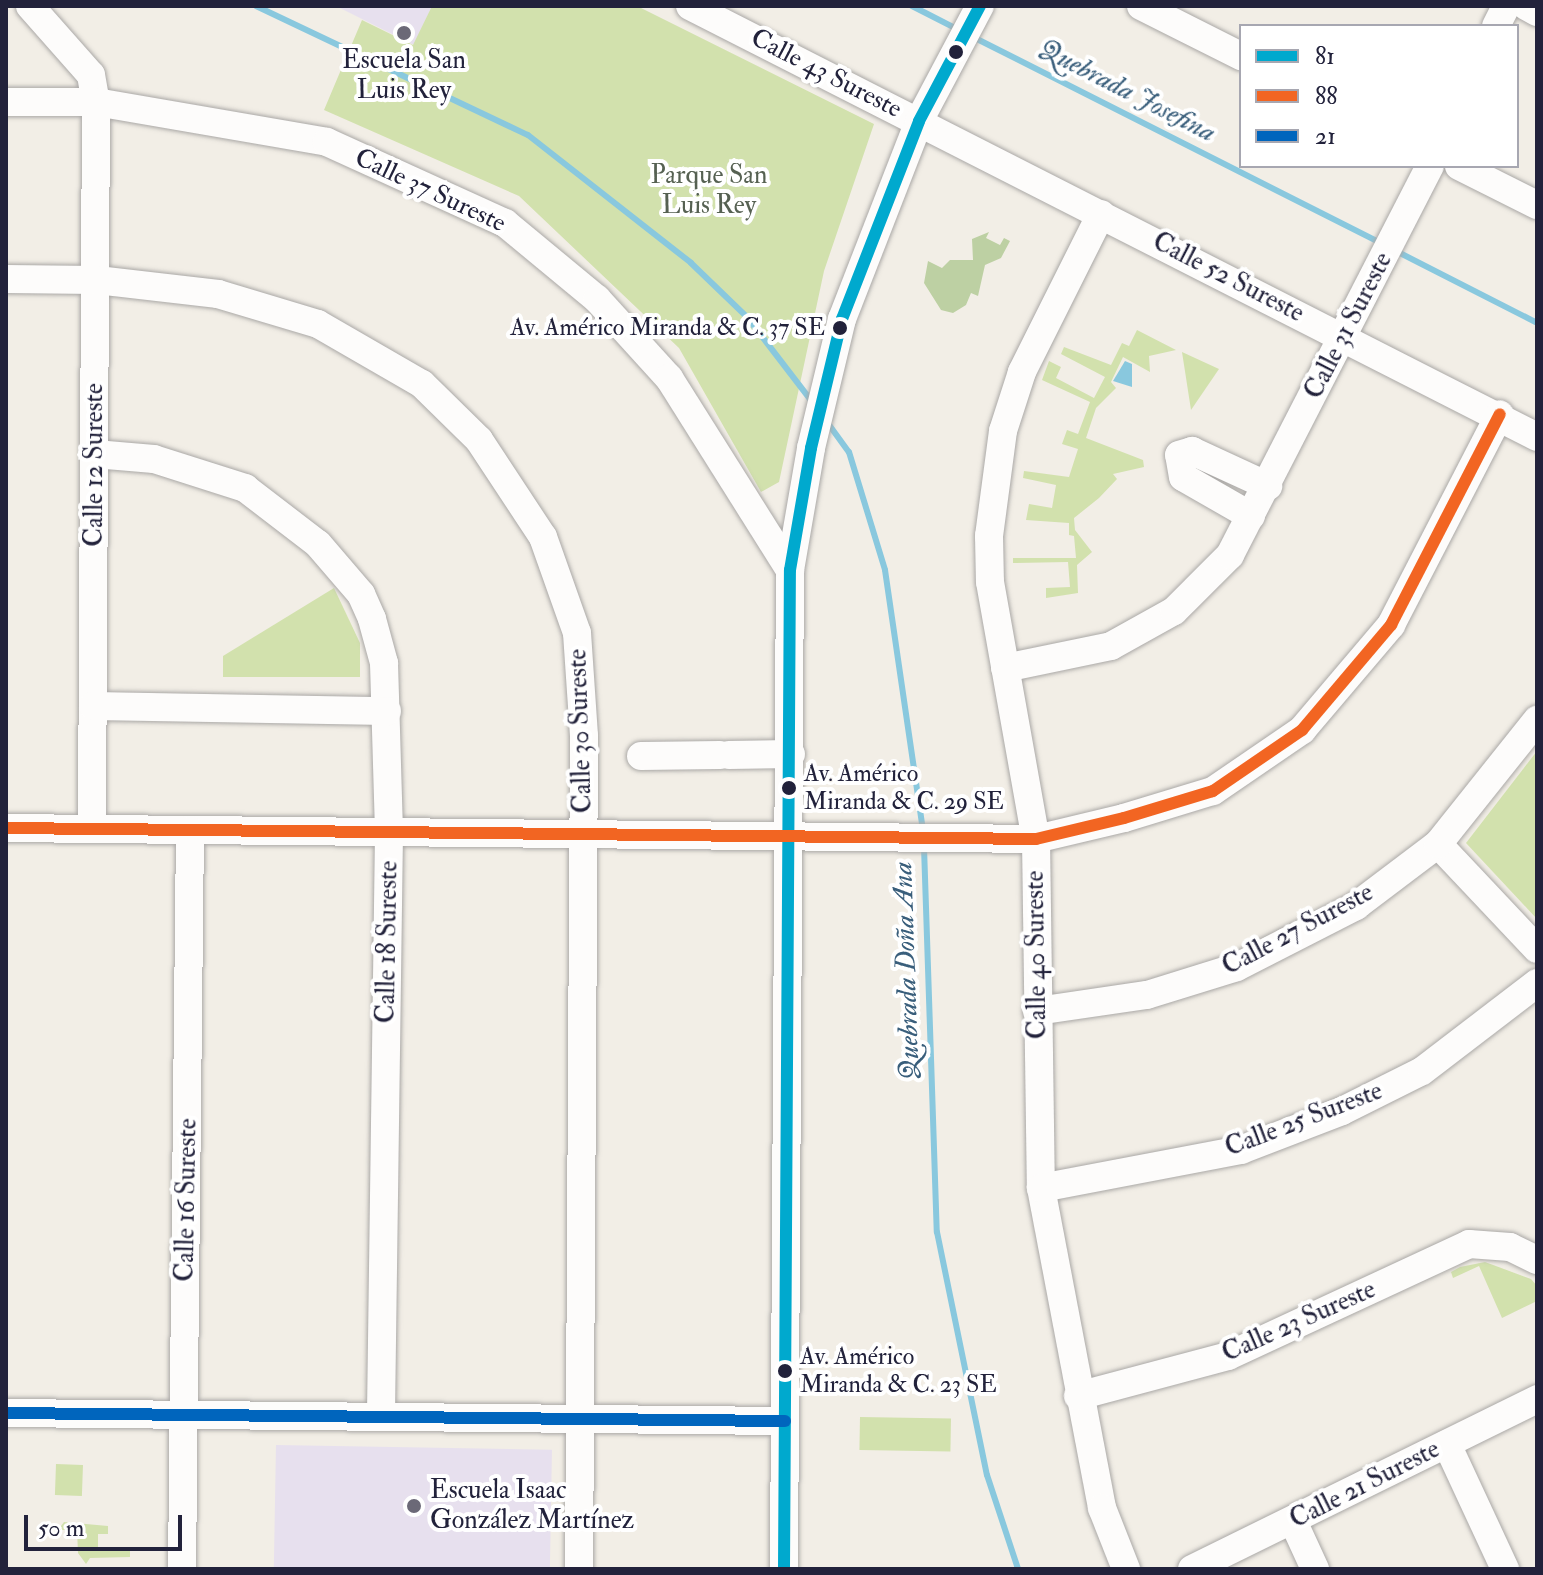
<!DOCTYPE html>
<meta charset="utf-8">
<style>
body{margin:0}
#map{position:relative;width:1543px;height:1575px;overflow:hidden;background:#f2eee6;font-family:"IM FELL Double Pica",serif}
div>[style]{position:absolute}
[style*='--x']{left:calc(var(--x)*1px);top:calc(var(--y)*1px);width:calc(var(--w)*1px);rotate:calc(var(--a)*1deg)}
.built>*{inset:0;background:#e7e0ee;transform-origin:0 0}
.green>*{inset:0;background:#d2e1ad;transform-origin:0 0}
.forest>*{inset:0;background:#bdd0a3}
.water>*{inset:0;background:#89c8de}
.stream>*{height:6px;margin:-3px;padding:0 3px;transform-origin:3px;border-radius:3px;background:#89c8de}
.roads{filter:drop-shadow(0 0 2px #aaa8a6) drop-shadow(0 0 2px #aaa8a6)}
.minor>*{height:28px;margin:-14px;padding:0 14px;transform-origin:14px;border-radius:14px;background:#fdfcfb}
.bus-1>*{height:12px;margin:-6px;padding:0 6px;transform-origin:6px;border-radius:6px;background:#00a9ce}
.bus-2>*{height:12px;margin:-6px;padding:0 6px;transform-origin:6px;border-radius:6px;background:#f26522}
.bus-3>*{height:12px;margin:-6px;padding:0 6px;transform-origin:6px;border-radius:6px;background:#0065bd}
.dots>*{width:22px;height:22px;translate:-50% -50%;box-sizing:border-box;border:4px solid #fff;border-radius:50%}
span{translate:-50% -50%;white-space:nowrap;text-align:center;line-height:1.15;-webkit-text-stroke:8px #fff;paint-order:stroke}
.bus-label{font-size:24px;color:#22223b}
.right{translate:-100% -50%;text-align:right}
.left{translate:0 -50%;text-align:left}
.poi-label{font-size:26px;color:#22223b}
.street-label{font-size:26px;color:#22223b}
.park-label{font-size:26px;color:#566152}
.water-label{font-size:28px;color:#395e7b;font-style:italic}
.frame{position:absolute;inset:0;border:8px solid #22223b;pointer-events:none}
.legend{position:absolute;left:1239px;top:24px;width:280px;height:144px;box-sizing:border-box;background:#fff;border:2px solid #a7a7b1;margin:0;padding:10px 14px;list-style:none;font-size:24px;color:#22223b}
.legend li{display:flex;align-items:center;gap:16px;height:40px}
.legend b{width:40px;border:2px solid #a7a7b1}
.scale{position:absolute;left:24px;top:1515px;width:158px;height:36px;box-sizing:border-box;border:4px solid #22223b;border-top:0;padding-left:10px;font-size:24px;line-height:28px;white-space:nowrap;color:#22223b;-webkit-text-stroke:6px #fff;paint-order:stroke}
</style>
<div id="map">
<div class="built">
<div style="clip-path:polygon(336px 6px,432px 6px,414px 45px)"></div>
<div style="left:276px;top:1445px;width:276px;height:124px;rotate:1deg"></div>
</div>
<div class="green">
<div style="clip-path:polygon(432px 6px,637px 6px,874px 124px,824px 271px,779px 482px,761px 492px,679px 348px,519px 196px,324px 110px,362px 20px,413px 45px)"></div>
<div style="clip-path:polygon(1137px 330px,1176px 350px,1149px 356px,1150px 372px,1123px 357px,1111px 382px,1116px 388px,1096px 408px,1086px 438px,1143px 460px,1144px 467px,1113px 474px,1117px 479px,1099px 498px,1074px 518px,1075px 530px,1092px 552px,1077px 565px,1078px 593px,1046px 598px,1046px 588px,1070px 587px,1068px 562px,1013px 563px,1013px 558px,1076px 558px,1074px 536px,1069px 535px,1069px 523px,1026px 520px,1029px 504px,1052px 508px,1056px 485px,1023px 478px,1024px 471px,1069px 477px,1078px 449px,1062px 444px,1067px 430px,1078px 434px,1090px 402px,1042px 380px,1049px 361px,1061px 367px,1056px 378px,1094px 398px,1105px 377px,1061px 354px,1064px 347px,1111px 365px,1122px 343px,1129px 346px)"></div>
<div style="clip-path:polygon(1182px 352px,1219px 369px,1191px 410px)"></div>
<div style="clip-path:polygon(334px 588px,360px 643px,360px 677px,223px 677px,223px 656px)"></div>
<div style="clip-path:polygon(1537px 751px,1537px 919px,1466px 843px)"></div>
<div style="clip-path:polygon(1485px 1262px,1531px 1279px,1537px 1286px,1537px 1301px,1502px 1318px,1479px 1266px,1453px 1278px,1451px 1272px,1460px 1267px)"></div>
<div style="left:860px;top:1417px;width:91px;height:33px;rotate:1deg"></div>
<div style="left:56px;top:1464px;width:27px;height:31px;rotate:2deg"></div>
<div style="clip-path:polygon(64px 1522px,108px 1526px,108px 1534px,98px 1534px,98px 1547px,130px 1548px,130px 1557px,90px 1558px,86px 1564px,78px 1553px,77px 1530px,58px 1530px)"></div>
</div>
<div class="forest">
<div style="clip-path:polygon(989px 232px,986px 238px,1000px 245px,1004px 238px,1010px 241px,1001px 258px,985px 265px,978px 296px,971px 293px,966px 305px,953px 313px,941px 310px,924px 283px,928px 261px,942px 268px,950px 260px,973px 260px,972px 239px)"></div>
</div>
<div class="water">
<div style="clip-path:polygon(1125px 361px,1132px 364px,1132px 387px,1113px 381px)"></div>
</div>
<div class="stream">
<div style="--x:256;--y:6;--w:301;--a:25.4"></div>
<div style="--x:528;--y:135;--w:207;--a:38.1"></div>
<div style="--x:691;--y:263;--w:78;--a:44"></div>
<div style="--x:747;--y:317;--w:108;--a:52.5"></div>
<div style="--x:912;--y:6;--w:53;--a:27.1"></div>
<div style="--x:973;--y:37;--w:456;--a:26.8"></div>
<div style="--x:1394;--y:250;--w:161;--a:27"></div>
<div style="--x:827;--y:422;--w:37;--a:54"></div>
<div style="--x:849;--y:452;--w:123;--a:73"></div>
<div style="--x:885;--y:570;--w:265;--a:81.7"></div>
<div style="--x:924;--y:847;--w:385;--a:88.1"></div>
<div style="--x:937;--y:1232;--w:248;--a:78.4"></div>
<div style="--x:987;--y:1475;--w:99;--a:71.7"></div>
</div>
<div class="roads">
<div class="minor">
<div style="--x:30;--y:6;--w:92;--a:48.5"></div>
<div style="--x:91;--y:75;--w:27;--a:80"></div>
<div style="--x:96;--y:102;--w:726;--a:90.32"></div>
<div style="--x:690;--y:6;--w:950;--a:26.97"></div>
<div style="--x:1141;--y:6;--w:112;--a:26.6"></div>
<div style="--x:1526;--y:6;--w:13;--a:29"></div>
<div style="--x:1496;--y:26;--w:22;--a:-63"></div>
<div style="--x:6;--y:102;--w:90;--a:0"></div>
<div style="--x:96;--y:102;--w:234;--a:9.8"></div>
<div style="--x:327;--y:142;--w:196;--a:24.5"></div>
<div style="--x:505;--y:223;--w:119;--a:39.6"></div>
<div style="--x:597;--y:299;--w:107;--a:47.7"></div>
<div style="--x:669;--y:378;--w:227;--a:57.8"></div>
<div style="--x:1459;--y:166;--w:87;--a:26.6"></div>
<div style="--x:1101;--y:214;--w:177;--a:116.6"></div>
<div style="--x:1022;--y:372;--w:62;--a:107.9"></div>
<div style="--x:1003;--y:431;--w:106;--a:97.6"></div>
<div style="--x:989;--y:536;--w:46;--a:88.8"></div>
<div style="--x:990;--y:582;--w:261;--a:79.9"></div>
<div style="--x:1036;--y:839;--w:349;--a:89.2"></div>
<div style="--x:1041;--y:1188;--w:326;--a:79.2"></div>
<div style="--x:1102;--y:1508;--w:66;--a:68.5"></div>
<div style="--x:6;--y:279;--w:91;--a:0.6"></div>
<div style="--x:97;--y:280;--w:122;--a:6.6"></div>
<div style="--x:218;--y:294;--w:104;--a:16.7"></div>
<div style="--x:318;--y:324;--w:120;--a:30"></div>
<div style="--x:422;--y:384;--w:80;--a:44.5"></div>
<div style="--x:479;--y:440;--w:116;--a:56.6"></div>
<div style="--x:543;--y:537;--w:102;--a:70.5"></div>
<div style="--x:577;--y:633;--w:103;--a:86.1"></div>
<div style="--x:584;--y:736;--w:833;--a:90.34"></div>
<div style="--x:95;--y:454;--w:59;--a:4.8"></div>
<div style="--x:154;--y:459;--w:96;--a:17.7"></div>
<div style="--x:245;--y:488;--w:92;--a:37.5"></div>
<div style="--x:318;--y:544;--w:66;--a:49.3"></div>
<div style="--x:361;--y:594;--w:27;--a:66"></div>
<div style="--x:372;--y:619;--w:46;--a:74.7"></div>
<div style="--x:384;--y:663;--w:170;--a:88.3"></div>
<div style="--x:389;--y:833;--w:583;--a:90.79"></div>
<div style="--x:1251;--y:516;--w:78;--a:-150.2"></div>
<div style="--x:1183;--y:477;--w:22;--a:-100"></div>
<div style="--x:1179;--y:455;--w:14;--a:-17"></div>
<div style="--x:1192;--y:451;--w:84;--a:24.7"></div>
<div style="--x:1005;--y:668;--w:108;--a:-11.7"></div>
<div style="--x:1111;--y:646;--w:72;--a:-29.1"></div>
<div style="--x:1174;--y:611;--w:79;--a:-45"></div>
<div style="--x:1230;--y:555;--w:437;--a:-62.8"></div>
<div style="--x:93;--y:706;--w:294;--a:1"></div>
<div style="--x:729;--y:755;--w:62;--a:-0.9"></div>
<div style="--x:641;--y:756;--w:79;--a:-0.7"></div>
<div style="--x:6;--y:828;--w:1030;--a:0.61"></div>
<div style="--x:1036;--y:839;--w:90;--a:-13.4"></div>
<div style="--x:1124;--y:818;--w:93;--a:-16.9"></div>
<div style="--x:1213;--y:791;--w:108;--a:-34.4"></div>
<div style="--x:1302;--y:730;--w:138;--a:-49.7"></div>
<div style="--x:1391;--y:625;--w:237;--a:-62.7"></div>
<div style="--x:1438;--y:844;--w:144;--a:46.7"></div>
<div style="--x:1037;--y:1011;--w:111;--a:-8.3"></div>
<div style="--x:1147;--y:995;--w:94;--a:-17.3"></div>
<div style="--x:1237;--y:967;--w:134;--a:-27.1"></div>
<div style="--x:1356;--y:906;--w:103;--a:-37.1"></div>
<div style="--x:1438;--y:844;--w:159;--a:-51.4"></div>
<div style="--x:1041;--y:1188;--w:204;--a:-10.8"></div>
<div style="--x:1241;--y:1150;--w:108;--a:-21.1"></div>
<div style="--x:1342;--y:1111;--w:89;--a:-26.6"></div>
<div style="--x:1422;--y:1071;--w:145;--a:-37.4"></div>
<div style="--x:1078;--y:1396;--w:155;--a:-14.9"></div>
<div style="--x:1228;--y:1356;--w:266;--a:-24.9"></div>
<div style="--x:1469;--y:1244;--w:41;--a:4.2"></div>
<div style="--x:1510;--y:1247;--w:30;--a:26"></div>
<div style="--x:6;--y:1413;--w:779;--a:0.59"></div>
<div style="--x:1447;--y:1444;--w:138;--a:65.1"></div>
<div style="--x:1293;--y:1521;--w:53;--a:65.4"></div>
<div style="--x:182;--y:1569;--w:739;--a:-89.38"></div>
<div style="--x:784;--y:1569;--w:999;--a:-89.66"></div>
<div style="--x:790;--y:570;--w:124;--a:-80.2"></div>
<div style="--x:811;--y:448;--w:133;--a:-76.5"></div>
<div style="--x:842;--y:319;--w:212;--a:-68.7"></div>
<div style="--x:919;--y:121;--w:130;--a:-62.1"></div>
<div style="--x:1192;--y:1569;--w:385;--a:-26.2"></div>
</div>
</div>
<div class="bus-1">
<div style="--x:784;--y:1569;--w:999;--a:-89.66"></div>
<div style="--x:790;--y:570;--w:124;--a:-80.2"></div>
<div style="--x:811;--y:448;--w:133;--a:-76.5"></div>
<div style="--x:842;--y:319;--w:212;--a:-68.7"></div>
<div style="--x:919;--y:121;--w:130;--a:-62.1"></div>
</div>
<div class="bus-2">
<div style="--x:6;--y:828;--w:1030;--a:0.61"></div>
<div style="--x:1036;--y:839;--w:90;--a:-13.4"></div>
<div style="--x:1124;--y:818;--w:93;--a:-16.9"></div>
<div style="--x:1213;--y:791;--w:108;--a:-34.4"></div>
<div style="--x:1302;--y:730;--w:138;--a:-49.7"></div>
<div style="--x:1391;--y:625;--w:237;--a:-62.7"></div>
</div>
<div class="bus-3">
<div style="--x:6;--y:1413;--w:779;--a:0.59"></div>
</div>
<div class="dots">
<div style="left:404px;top:33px;background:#6b6977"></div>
<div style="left:956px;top:52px;background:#22223b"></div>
<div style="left:840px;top:328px;background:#22223b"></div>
<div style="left:789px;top:788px;background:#22223b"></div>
<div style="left:785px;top:1371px;background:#22223b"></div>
<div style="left:414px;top:1506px;background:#6b6977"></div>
</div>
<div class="bus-label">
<span class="right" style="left:825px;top:328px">Av. Américo Miranda &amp; C. 37 SE</span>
<span class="left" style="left:804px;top:788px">Av. Américo<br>Miranda &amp; C. 29 SE</span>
<span class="left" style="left:800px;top:1371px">Av. Américo<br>Miranda &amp; C. 23 SE</span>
</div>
<div class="poi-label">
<span style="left:404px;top:76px">Escuela San<br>Luis Rey</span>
<span class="left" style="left:430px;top:1506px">Escuela Isaac<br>González Martínez</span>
</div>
<div class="street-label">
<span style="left:826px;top:74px;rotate:27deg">Calle 43 Sureste</span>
<span style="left:430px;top:191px;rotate:25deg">Calle 37 Sureste</span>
<span style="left:1228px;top:278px;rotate:27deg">Calle 52 Sureste</span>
<span style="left:1349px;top:326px;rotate:-63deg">Calle 31 Sureste</span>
<span style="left:95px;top:465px;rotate:-90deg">Calle 12 Sureste</span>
<span style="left:581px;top:731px;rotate:-92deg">Calle 30 Sureste</span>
<span style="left:1298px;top:930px;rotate:-28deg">Calle 27 Sureste</span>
<span style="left:388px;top:942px;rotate:-89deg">Calle 18 Sureste</span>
<span style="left:1037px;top:955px;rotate:-91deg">Calle 40 Sureste</span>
<span style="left:1304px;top:1120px;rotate:-21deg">Calle 25 Sureste</span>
<span style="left:187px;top:1200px;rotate:-89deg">Calle 16 Sureste</span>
<span style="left:1299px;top:1322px;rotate:-24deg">Calle 23 Sureste</span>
<span style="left:1365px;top:1485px;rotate:-27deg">Calle 21 Sureste</span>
</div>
<div class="park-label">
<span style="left:709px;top:191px">Parque San<br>Luis Rey</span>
</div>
<div class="water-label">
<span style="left:1127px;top:91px;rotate:27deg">Quebrada Josefina</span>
<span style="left:907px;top:971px;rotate:-92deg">Quebrada Doña Ana</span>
</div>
<div class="frame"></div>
<ul class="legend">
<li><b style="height:10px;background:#00a9ce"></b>81</li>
<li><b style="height:10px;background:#f26522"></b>88</li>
<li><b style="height:10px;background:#0065bd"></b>21</li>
</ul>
<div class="scale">50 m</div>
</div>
